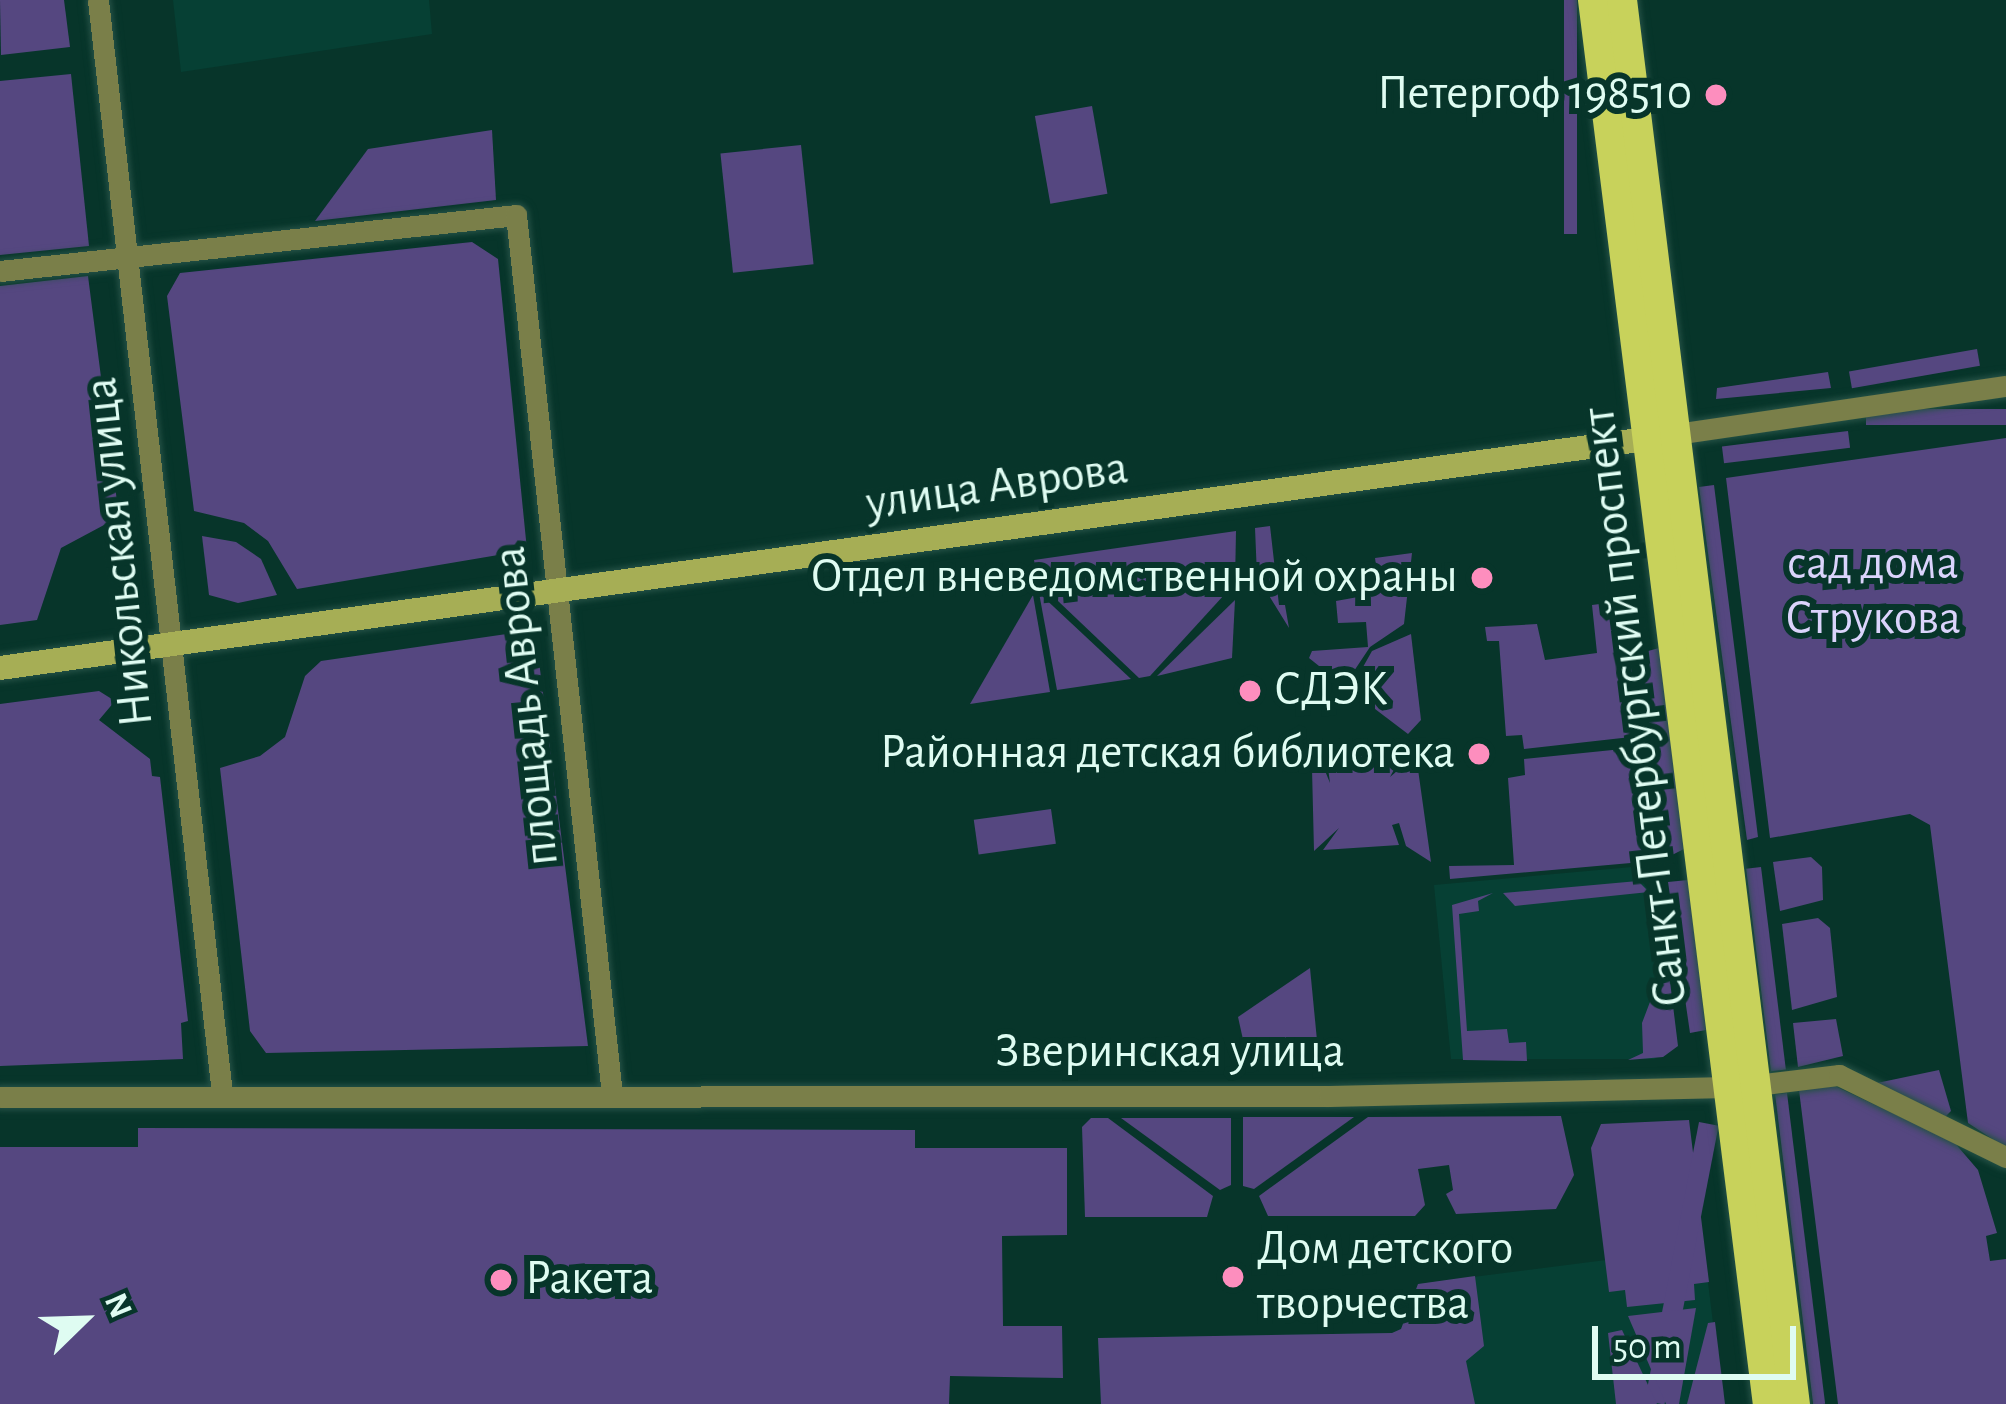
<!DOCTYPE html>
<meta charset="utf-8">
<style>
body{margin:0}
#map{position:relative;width:2006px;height:1404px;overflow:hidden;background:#07352a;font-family:"Alegreya Sans",sans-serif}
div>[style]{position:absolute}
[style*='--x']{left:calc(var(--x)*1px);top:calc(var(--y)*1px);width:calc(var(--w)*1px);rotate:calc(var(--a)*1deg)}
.built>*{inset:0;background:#064034}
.green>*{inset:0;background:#554780;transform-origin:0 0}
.roads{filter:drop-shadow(0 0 3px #255146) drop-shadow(0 0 3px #255146)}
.street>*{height:21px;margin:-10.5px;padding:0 10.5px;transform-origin:10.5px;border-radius:10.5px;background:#7a7f49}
.secondary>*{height:24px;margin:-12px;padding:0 12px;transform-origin:12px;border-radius:12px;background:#a6ae55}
.primary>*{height:30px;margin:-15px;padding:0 15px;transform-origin:15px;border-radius:15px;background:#c8d25b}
.dots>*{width:33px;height:33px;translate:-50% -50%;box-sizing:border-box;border:6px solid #07352a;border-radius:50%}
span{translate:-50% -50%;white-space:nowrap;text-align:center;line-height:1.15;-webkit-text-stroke:12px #07352a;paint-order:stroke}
.poi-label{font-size:48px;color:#dffcf2}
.right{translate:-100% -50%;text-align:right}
.left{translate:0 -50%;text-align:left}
.street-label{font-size:48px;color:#dffcf2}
.park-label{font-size:48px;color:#dbd4fc}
.north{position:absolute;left:24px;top:1260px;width:120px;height:120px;-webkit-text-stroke:9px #07352a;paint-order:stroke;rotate:67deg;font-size:33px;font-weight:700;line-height:48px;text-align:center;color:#dffcf2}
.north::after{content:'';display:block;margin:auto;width:42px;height:54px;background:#dffcf2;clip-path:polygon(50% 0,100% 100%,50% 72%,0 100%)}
.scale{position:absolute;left:1592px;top:1326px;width:204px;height:54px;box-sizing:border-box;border:6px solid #dffcf2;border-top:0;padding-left:15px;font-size:36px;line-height:42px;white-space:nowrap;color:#dffcf2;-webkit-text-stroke:9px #07352a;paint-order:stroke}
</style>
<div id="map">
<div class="built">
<div style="clip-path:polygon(173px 0,429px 0,432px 34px,181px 72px)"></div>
<div style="clip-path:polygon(1632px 867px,1649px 891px,1658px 891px,1678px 1046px,1654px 1059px,1451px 1059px,1434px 885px)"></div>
<div style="clip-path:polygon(1693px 1161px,1723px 1404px,1101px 1404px,1098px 1338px,1392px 1333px,1401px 1329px,1418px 1284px,1606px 1260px)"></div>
</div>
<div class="green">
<div style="clip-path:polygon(0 0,64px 0,70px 47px,1px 55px)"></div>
<div style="left:1564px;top:0;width:13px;height:234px"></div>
<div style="clip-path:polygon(71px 74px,89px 246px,0 255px,0 81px)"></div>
<div style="left:1092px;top:106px;width:89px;height:58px;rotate:80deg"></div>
<div style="clip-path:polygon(492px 130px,496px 200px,315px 221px,368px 149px)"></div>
<div style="left:801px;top:145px;width:120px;height:81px;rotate:84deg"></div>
<div style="clip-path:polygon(472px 242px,498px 259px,527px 550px,297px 589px,268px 541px,244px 523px,194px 511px,167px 296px,180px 273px)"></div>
<div style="clip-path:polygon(88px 276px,119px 517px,61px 548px,37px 620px,0 625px,0 286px)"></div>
<div style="left:1977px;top:349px;width:17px;height:130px;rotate:80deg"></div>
<div style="clip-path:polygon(1828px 372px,1831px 388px,1716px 399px,1717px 388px)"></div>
<div style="left:2006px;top:409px;width:16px;height:140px;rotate:90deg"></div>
<div style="left:1848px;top:431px;width:17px;height:127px;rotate:83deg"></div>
<div style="clip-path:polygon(2006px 438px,2006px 1148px,1968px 1123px,1930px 825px,1910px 814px,1770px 838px,1726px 478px)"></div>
<div style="clip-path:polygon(1714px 485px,1758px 837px,1747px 840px,1699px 487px)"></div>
<div style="clip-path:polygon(1270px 526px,1279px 605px,1285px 605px,1289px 628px,1257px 576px,1255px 528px)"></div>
<div style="clip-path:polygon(1236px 531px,1235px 583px,1150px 676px,1139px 678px,1038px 582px,1034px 560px)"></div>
<div style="clip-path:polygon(202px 536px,236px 542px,261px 559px,277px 595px,238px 603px,209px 595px)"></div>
<div style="clip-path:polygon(1412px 553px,1404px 624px,1370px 647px,1344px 686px,1309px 658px,1312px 651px,1368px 647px,1366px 622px,1338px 623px,1336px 601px,1380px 593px,1375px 558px)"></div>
<div style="clip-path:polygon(1039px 593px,1131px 679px,1057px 690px)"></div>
<div style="clip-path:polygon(1033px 595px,1050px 692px,970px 704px)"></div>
<div style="clip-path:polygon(1235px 600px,1232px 658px,1157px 676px)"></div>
<div style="clip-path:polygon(1623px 601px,1640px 736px,1524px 749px,1522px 735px,1506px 736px,1499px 641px,1487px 641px,1485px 627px,1537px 624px,1545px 660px,1597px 653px,1592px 605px)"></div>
<div style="clip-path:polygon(535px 630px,588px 1046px,266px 1053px,250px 1031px,220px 768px,260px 756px,285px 737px,305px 676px,321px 661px)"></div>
<div style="clip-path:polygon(1411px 634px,1421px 720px,1408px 734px,1350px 690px,1372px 651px)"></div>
<div style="clip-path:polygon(1659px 648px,1684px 849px,1672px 855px,1664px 851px,1641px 653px)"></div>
<div style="clip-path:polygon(99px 691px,115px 701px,99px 720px,150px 759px,152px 776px,160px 777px,188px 1021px,181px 1023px,183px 1059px,0 1066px,0 704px)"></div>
<div style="clip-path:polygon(1642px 747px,1652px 846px,1642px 862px,1450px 879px,1449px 866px,1514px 865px,1508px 778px,1525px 775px,1524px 759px)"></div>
<div style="clip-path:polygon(1404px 751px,1390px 777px,1416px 755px,1431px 862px,1406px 846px,1399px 823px,1392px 825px,1399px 845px,1323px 850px,1339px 828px,1314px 851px,1312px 769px,1321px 761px,1330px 783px,1327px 760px)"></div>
<div style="left:1051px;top:809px;width:35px;height:78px;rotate:82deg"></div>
<div style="clip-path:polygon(1811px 857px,1822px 867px,1823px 900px,1780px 911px,1773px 862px)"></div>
<div style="left:1761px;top:867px;width:204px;height:15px;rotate:83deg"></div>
<div style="clip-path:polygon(1688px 880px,1706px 1030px,1690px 1033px,1668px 882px)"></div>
<div style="clip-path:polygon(1638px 881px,1649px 892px,1515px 906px,1503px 893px)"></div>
<div style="clip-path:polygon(1493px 893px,1478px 901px,1479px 911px,1459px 914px,1467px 1031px,1507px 1029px,1509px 1043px,1526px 1042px,1527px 1061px,1463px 1060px,1452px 905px)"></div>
<div style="clip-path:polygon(1818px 918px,1830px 928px,1837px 997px,1792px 1010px,1782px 924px)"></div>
<div style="clip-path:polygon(1667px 957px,1678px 1046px,1663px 1057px,1628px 1060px,1643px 1053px,1642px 1023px)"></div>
<div style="clip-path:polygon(1310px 968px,1319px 1061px,1248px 1062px,1238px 1017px)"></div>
<div style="clip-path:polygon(1836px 1019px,1843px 1056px,1798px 1067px,1793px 1023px)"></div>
<div style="clip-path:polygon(1939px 1070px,1951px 1111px,1944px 1118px,1877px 1083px)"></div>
<div style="clip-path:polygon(1835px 1086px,1954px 1142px,1978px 1170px,1997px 1233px,1986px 1236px,1990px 1261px,2006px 1259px,2006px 1404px,1838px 1404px,1799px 1090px)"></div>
<div style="left:1787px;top:1093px;width:313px;height:12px;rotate:83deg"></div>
<div style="clip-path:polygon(1561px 1116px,1574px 1175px,1556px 1209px,1456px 1214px,1446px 1194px,1453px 1190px,1449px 1165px,1418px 1169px,1425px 1205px,1415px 1216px,1268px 1216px,1259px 1196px,1368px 1117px)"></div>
<div style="clip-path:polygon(1243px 1117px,1354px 1117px,1254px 1189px,1243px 1186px)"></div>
<div style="clip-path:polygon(1091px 1118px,1108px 1118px,1213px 1196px,1207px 1217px,1085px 1217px,1082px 1127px)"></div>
<div style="clip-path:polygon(1121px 1118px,1231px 1118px,1231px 1185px,1220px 1190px)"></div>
<div style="clip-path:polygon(1689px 1120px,1709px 1282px,1694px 1284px,1695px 1300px,1627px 1307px,1625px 1290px,1609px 1292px,1591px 1148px,1601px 1124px)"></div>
<div style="left:1699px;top:1122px;width:20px;height:284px;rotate:11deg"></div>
<div style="clip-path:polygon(138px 1128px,915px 1130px,915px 1148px,1067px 1148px,1067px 1235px,1002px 1236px,1003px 1326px,1062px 1326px,1063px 1378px,950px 1376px,949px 1404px,0 1404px,0 1147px,138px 1147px)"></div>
<div style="clip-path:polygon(1475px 1276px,1484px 1346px,1466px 1361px,1475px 1404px,1101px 1404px,1098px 1338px,1392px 1333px,1401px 1329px,1418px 1284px)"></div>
<div style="clip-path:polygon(1696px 1308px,1679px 1404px,1666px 1404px,1628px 1316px)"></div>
<div style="clip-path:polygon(1715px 1322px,1725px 1404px,1687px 1404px,1708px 1323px)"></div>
<div style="clip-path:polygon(1622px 1330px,1657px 1404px,1616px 1404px,1608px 1333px)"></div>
</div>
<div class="roads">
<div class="street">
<div style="--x:98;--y:0;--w:1101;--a:83.53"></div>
<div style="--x:0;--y:271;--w:519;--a:-6.19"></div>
<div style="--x:516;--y:215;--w:885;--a:83.77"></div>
<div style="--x:1675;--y:434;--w:334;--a:-8.3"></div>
<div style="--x:1756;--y:1085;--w:84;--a:-6.9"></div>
<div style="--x:1839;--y:1075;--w:186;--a:26.2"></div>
<div style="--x:0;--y:1097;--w:1329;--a:-0.04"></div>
<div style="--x:1329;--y:1096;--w:399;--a:-1.3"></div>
</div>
<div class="secondary">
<div style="--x:0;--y:668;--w:1677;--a:-7.92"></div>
</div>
<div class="primary">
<div style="--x:1593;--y:0;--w:1415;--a:82.9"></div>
<div style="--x:1622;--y:0;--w:1415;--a:82.98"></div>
</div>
</div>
<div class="dots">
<div style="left:1716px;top:95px;background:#fd8ebe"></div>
<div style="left:1482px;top:578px;background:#fd8ebe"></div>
<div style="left:1250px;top:691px;background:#fd8ebe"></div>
<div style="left:1479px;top:754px;background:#fd8ebe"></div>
<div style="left:1233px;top:1277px;background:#fd8ebe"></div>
<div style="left:501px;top:1280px;background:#fd8ebe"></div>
</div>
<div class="poi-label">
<span class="right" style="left:1692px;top:95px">Петергоф 198510</span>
<span class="right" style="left:1458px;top:578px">Отдел вневедомственной охраны</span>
<span class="left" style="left:1274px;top:691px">СДЭК</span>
<span class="right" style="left:1455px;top:754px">Районная детская библиотека</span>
<span class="left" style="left:1257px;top:1277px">Дом детского<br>творчества</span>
<span class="left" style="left:525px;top:1280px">Ракета</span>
</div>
<div class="street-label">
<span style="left:997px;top:487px;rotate:-8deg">улица Аврова</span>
<span style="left:120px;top:552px;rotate:-96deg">Никольская улица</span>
<span style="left:527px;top:706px;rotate:-96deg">площадь Аврова</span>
<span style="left:1636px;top:707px;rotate:-97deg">Санкт-Петербургский проспект</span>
<span style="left:1170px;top:1053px">Зверинская улица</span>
</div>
<div class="park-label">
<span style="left:1873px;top:592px">сад дома<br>Струкова</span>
</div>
<div class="north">N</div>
<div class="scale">50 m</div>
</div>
